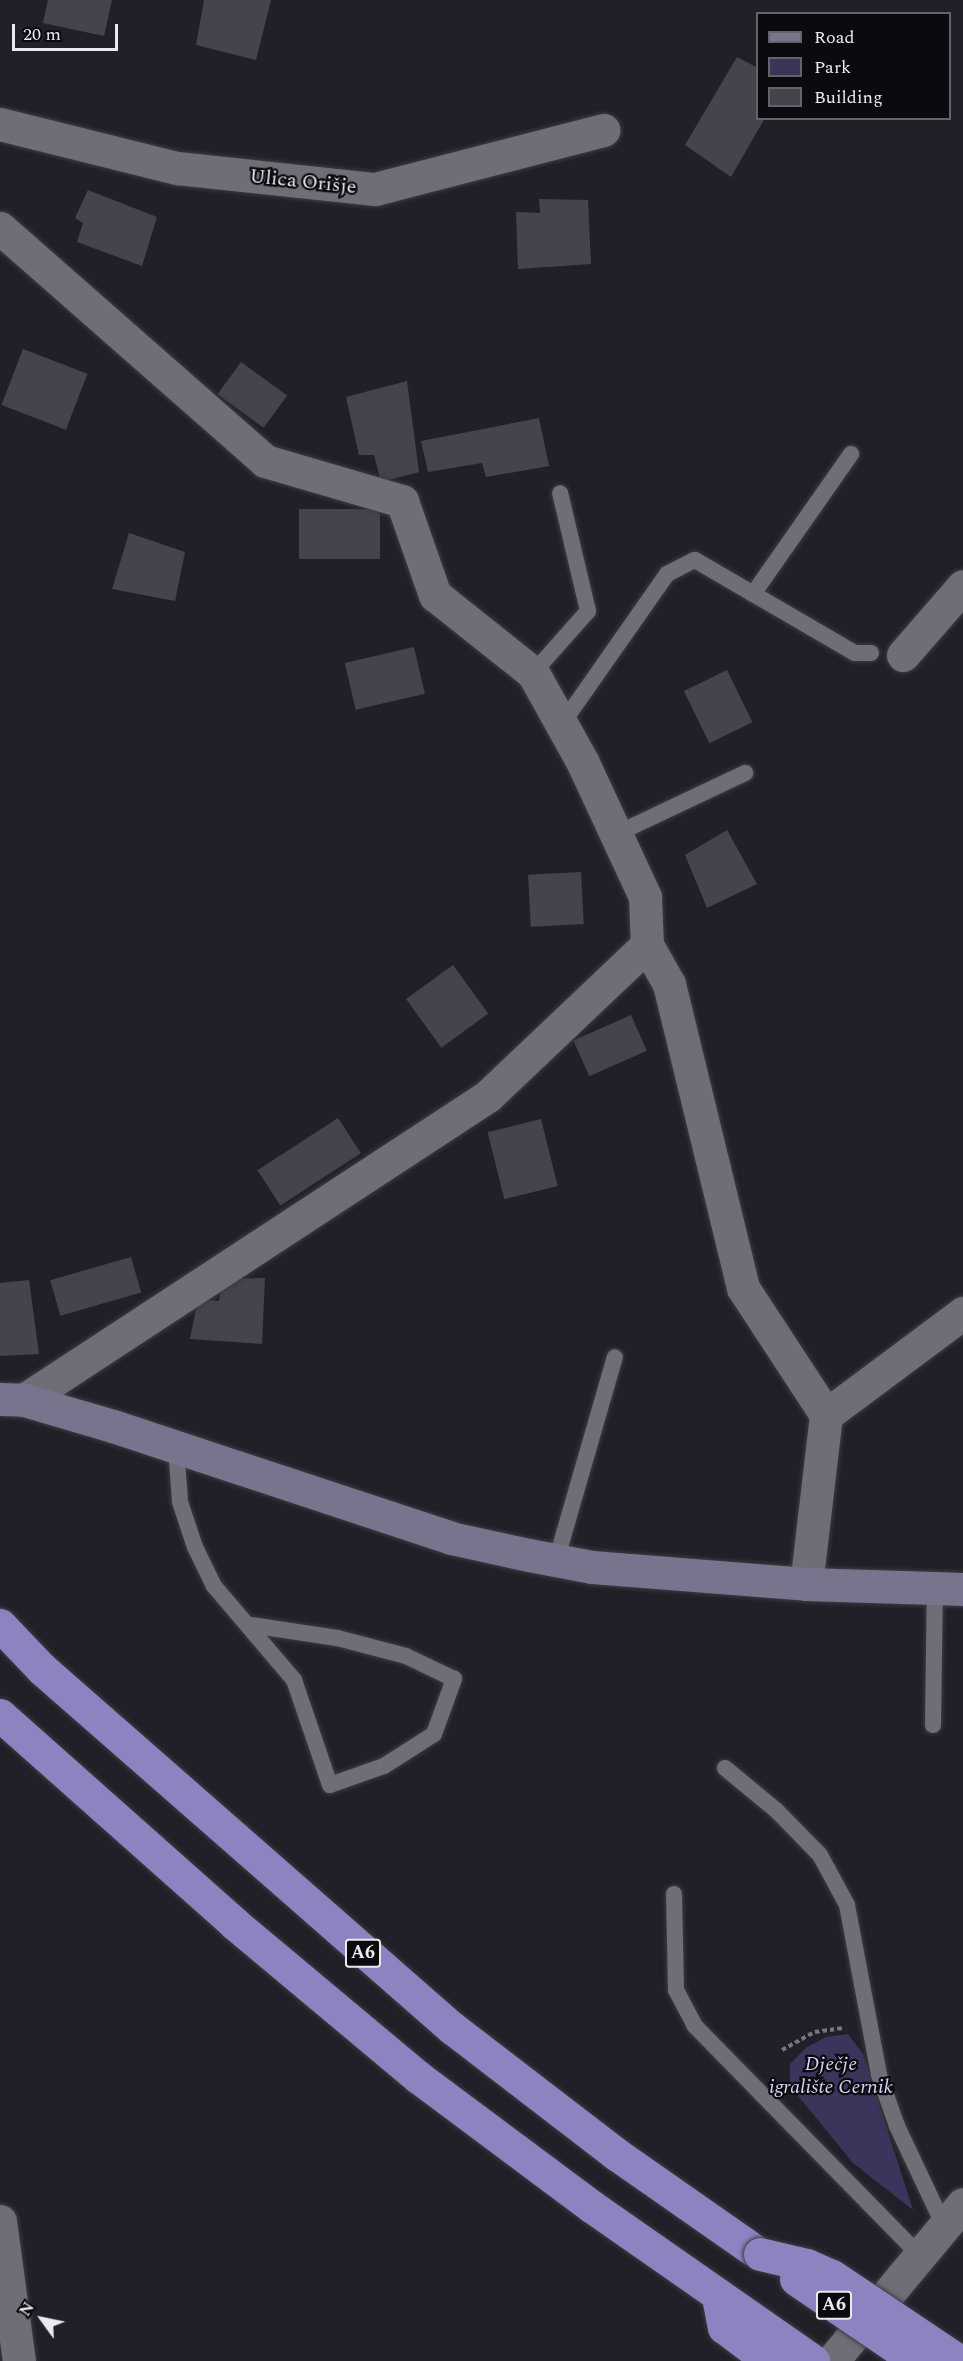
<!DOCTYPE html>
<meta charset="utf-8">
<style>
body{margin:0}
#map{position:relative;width:963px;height:2361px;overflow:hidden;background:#212028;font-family:Spectral,serif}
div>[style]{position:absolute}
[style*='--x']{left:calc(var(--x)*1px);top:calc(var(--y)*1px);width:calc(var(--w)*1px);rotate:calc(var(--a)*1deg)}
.green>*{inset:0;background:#3b345b}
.building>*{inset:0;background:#45444c;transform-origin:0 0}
.path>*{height:4px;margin-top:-2px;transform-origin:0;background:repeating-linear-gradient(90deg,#77767d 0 4.5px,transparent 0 7.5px)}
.roads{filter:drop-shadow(0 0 2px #3c3b41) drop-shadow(0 0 2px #3c3b41)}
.lane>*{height:16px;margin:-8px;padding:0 8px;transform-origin:8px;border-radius:8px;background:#6f6e77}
.street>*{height:33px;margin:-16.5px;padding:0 16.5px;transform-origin:16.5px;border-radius:16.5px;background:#6f6e77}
.secondary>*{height:33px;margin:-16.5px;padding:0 16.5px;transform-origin:16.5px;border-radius:16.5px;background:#78748d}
.highway>*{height:33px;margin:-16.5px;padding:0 16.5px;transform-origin:16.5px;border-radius:16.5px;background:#8d83c1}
.bridges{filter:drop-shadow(0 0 2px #3c3b41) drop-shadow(0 0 2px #3c3b41)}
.highway-bridge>*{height:33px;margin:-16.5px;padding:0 16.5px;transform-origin:16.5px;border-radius:16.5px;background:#8d83c1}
span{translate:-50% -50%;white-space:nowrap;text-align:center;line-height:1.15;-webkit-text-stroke:4.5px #0b0a0e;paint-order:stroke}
.shield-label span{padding:2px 4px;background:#0b0a0e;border:2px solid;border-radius:4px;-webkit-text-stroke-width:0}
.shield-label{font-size:18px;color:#eae9ef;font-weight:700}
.street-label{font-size:20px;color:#eae9ef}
.park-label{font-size:20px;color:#d7d2f3;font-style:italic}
.legend{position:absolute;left:756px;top:12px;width:195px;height:108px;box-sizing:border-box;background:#0b0a0e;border:2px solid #646368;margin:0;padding:8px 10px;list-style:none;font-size:18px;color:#eae9ef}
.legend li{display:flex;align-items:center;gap:12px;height:30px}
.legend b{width:30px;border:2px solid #646368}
.north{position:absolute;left:12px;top:2289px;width:60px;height:60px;-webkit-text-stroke:4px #0b0a0e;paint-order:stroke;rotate:303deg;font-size:16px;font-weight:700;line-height:24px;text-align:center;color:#eae9ef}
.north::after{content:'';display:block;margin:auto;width:21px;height:27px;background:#eae9ef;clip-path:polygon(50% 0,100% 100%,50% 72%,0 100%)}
.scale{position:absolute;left:12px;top:24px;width:106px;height:27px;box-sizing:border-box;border:3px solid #eae9ef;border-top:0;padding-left:8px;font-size:18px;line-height:21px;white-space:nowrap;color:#eae9ef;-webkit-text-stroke:4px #0b0a0e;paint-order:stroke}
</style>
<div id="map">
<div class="green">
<div style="clip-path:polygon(848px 2034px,863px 2054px,913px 2210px,853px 2163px,790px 2086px,790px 2064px,807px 2047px,826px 2037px)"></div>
</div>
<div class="building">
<div style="clip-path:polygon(48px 0,112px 0,104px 36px,43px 23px)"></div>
<div style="clip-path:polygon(204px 0,271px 0,256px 60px,196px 45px)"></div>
<div style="clip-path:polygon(737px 57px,758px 68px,758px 118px,765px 118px,731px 177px,685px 145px)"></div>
<div style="clip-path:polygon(88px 190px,157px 217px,142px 266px,77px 242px,83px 223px,75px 218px)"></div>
<div style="clip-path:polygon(539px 199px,588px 200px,591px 264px,518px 269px,516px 212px,540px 213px)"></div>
<div style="left:23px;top:349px;width:69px;height:60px;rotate:21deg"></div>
<div style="left:241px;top:362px;width:57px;height:40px;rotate:36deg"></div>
<div style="clip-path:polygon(407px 381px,419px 472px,381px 482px,374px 455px,359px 455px,346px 397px)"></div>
<div style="clip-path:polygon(539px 418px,549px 466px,486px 477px,482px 463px,428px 472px,421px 441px)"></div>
<div style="left:299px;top:509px;width:81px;height:50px"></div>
<div style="clip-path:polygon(129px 533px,185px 552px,175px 601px,112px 589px)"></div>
<div style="left:414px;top:647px;width:48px;height:71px;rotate:77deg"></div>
<div style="left:727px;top:670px;width:58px;height:48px;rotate:64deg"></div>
<div style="clip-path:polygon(727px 830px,757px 884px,707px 908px,685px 855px)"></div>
<div style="left:581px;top:872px;width:52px;height:53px;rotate:87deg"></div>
<div style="left:453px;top:965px;width:60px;height:58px;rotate:54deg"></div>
<div style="left:631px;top:1015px;width:39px;height:63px;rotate:66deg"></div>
<div style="left:338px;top:1118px;width:42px;height:96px;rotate:57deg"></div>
<div style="left:541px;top:1119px;width:69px;height:55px;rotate:76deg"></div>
<div style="left:131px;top:1257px;width:37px;height:84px;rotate:74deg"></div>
<div style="clip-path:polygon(265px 1278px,262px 1344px,190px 1339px,198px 1299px,219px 1301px,222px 1279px)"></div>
<div style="clip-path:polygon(29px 1280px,39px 1354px,0 1356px,0 1283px)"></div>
</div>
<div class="path">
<div style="--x:782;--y:2050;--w:38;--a:-29"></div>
<div style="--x:815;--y:2032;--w:30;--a:-8"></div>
</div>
<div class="roads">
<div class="lane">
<div style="--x:753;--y:594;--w:171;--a:-55"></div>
<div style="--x:533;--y:673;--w:83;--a:-48.4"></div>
<div style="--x:588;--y:611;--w:121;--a:-103.3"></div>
<div style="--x:562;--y:724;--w:183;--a:-55"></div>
<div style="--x:667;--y:574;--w:31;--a:-27"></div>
<div style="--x:695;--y:560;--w:185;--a:30.2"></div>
<div style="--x:855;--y:653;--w:16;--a:0"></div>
<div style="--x:616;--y:834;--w:143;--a:-25.3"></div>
<div style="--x:176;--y:1447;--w:55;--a:85.8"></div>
<div style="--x:180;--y:1502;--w:47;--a:71.6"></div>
<div style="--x:195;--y:1547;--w:43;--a:64"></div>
<div style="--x:214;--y:1586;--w:123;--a:49.6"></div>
<div style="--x:294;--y:1680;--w:111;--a:71.1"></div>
<div style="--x:330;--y:1785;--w:57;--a:-19.4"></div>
<div style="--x:384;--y:1766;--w:59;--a:-32.6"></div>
<div style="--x:434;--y:1734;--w:59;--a:-70"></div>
<div style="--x:454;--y:1679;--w:53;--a:-154.4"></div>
<div style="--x:406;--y:1656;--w:71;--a:-165.4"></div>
<div style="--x:337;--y:1638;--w:87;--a:-171.4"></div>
<div style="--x:556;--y:1561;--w:212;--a:-73.9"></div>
<div style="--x:933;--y:1725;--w:138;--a:-89.2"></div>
<div style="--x:725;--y:1768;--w:67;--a:39.6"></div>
<div style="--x:777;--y:1811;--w:62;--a:45.7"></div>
<div style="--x:820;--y:1855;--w:57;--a:61.6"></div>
<div style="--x:847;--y:1905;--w:173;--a:79.3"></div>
<div style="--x:879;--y:2075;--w:54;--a:70.6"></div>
<div style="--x:897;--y:2126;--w:110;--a:64.8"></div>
<div style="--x:674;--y:1894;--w:96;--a:88.8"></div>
<div style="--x:676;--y:1990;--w:41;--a:62.2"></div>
<div style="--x:695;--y:2026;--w:322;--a:45.6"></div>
</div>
<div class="street">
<div style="--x:0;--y:124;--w:182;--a:14"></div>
<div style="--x:177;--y:168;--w:199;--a:6.1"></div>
<div style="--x:375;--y:189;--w:236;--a:-14.5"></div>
<div style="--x:0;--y:228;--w:353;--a:41.3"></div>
<div style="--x:265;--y:461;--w:143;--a:16.3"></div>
<div style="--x:402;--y:501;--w:100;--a:70.7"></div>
<div style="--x:435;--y:595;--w:125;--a:38.5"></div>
<div style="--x:533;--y:673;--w:101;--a:60.9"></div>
<div style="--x:582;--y:761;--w:150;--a:65.1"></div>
<div style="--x:645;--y:897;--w:48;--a:87.6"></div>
<div style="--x:647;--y:945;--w:219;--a:136.5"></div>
<div style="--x:488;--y:1096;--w:555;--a:146.77"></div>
<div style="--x:903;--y:655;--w:91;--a:-49"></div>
<div style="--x:647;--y:945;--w:45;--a:60.6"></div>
<div style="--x:669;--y:984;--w:313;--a:76.3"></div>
<div style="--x:743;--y:1288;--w:152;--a:56.8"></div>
<div style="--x:826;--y:1415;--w:170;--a:96.7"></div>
<div style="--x:826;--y:1415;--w:171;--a:-36.7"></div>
<div style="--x:0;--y:2221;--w:141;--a:82.3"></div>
<div style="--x:832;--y:2361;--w:204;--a:-50.2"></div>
</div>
<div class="secondary">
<div style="--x:0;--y:1399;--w:24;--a:2"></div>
<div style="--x:24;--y:1400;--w:93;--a:16.3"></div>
<div style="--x:113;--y:1426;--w:356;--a:18.3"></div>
<div style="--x:451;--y:1538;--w:80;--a:12.3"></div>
<div style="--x:529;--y:1555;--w:64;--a:10.8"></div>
<div style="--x:592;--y:1567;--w:215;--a:4.5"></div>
<div style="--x:806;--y:1584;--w:157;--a:1.8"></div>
</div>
<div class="highway">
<div style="--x:0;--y:1625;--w:61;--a:46.3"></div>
<div style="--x:42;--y:1669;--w:545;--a:41.21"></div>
<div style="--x:452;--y:2028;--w:207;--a:37.5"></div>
<div style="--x:616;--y:2154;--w:166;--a:34.9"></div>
<div style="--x:0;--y:1715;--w:314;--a:41.6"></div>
<div style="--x:235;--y:1924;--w:239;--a:39.9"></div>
<div style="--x:418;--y:2077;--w:216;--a:36.7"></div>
<div style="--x:591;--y:2206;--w:271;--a:34.9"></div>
<div style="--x:718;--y:2297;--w:31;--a:79"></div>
<div style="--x:724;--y:2327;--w:56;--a:37.1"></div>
</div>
</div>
<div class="bridges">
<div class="highway-bridge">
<div style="--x:760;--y:2254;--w:48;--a:13.2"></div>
<div style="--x:807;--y:2265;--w:27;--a:24"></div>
<div style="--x:832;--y:2276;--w:153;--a:33.8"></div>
<div style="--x:796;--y:2279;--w:145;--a:34.3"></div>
</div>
</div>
<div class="shield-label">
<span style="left:363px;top:1953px">A6</span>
<span style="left:834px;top:2305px">A6</span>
</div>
<div class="street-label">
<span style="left:303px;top:182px;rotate:6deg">Ulica Orišje</span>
</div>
<div class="park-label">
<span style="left:831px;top:2076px">Dječje<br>igralište Cernik</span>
</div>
<ul class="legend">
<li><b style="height:8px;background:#78748d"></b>Road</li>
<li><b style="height:16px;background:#3b345b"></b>Park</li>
<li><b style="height:16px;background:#45444c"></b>Building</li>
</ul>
<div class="north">N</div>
<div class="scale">20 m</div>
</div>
